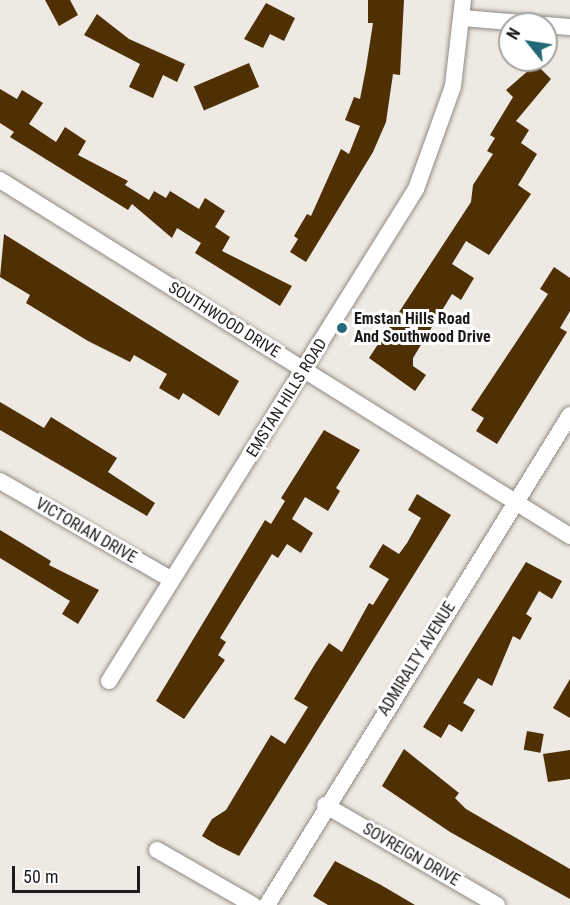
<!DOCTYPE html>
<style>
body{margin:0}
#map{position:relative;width:570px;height:905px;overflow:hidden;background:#eee9e2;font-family:"Roboto Condensed",sans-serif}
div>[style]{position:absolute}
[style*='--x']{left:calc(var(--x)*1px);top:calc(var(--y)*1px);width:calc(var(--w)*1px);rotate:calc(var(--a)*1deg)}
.building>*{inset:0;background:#4f3005;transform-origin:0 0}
.roads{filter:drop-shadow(0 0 2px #8f8a84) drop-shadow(0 0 2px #8f8a84)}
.minor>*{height:16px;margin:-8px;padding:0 8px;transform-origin:8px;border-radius:8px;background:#fff}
.dots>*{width:16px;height:16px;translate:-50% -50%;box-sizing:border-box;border:3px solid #fff;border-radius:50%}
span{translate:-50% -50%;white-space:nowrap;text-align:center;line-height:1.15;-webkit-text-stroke:6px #fff;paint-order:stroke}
.poi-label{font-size:16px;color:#1e1c1a;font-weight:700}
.left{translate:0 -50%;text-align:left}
.street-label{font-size:16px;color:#1e1c1a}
.north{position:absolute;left:498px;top:12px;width:60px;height:60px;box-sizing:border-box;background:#fff;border:2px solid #a5a4a3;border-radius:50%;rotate:300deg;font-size:16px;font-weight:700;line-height:24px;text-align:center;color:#1e1c1a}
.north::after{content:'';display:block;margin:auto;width:21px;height:27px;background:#226877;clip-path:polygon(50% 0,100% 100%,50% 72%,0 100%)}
.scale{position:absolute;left:12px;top:866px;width:128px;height:27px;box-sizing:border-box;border:3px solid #1e1c1a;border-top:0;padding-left:8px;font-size:18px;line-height:21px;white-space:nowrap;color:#1e1c1a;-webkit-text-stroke:4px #fff;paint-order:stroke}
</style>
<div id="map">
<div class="building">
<div style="clip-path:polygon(45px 0,70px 0,78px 15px,59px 26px)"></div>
<div style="clip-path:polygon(368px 0,404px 0,400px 75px,393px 74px,386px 122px,373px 152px,306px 262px,290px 252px,298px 239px,294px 236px,307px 214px,311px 216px,341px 149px,349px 154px,360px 126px,345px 120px,354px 97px,360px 99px,366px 68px,373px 23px,368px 23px)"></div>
<div style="clip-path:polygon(266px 3px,295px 18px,284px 41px,270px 34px,263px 48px,244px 39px)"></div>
<div style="clip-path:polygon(97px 14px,129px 39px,185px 64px,177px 82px,163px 75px,153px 98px,129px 87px,140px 64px,84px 35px)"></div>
<div style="left:249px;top:63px;width:26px;height:60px;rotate:67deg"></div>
<div style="clip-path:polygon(536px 64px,551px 79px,516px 121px,529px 130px,521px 143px,537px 154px,518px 185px,531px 194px,489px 255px,466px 241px,452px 264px,474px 278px,461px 300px,452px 294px,413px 358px,413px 366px,426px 375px,415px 391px,369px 358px,471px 202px,473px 185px,493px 154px,487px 151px,495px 138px,490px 135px,513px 97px,506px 90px)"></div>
<div style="clip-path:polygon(0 89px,17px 99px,22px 90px,43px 103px,29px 124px,56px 142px,65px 127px,86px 141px,78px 155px,128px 181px,125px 185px,149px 200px,154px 191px,166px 198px,170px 191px,199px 209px,205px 198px,225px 211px,215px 227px,230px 237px,222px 251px,292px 286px,280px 306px,195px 253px,201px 243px,177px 228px,172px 238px,132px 204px,128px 210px,10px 137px,14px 132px,0 123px)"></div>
<div style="clip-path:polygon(4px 234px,239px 381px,219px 416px,183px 393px,179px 400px,159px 388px,167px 374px,134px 355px,130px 362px,88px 341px,26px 303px,30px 295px,0 277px)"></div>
<div style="clip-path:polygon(554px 267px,570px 278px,570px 311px,560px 328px,567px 332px,497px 444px,476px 431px,484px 418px,471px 410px,548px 294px,540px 289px)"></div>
<div style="clip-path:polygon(0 402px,44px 428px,51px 417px,117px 458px,108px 472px,155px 503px,147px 516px,0 430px)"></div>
<div style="clip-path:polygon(324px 430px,360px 450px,336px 488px,340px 491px,328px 511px,305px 497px,292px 519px,313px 533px,301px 553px,287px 544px,278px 558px,272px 554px,220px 638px,226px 642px,218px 655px,225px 660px,184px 719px,156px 701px,265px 520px,271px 524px,285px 501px,281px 498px)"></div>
<div style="clip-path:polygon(417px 494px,451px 515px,239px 856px,217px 845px,202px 836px,212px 819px,226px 810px,271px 735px,285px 744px,308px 707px,294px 699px,315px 664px,329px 643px,342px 652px,369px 603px,373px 605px,389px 579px,369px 567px,383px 544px,399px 554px,407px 543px,421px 518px,408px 510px)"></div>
<div style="clip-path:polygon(0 530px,51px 561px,49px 565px,99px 590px,78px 624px,62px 614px,70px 601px,0 558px)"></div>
<div style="clip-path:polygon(526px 562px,562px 581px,552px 599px,539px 591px,526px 614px,532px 618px,520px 640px,513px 636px,492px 686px,478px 678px,463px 703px,475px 710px,462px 732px,449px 724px,441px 738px,423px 727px)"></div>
<div style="clip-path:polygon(570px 679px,570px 718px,553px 708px)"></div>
<div style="left:527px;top:731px;width:17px;height:19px;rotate:10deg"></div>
<div style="clip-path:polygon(404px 749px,459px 793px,455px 798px,466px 809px,570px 869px,570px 899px,450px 832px,382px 786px)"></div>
<div style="clip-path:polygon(570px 750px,570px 779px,548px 782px,543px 754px)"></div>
<div style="clip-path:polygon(335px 861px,381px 885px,415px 905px,328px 905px,313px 896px)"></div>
</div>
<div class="roads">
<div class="minor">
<div style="--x:462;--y:18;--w:108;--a:4.8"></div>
<div style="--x:0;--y:180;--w:672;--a:31.99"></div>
<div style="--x:0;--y:481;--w:198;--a:29.9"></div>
<div style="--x:109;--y:681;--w:580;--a:-58.04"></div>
<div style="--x:416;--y:189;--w:109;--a:-70.2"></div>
<div style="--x:453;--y:86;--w:87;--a:-83.4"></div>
<div style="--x:325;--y:805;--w:199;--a:30.2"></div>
<div style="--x:157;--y:850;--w:111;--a:29.8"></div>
<div style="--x:267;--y:905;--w:576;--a:-58.27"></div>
</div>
</div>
<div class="dots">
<div style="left:342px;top:328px;background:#226877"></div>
</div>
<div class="poi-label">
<span class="left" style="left:354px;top:328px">Emstan Hills Road<br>And Southwood Drive</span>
</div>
<div class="street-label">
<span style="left:224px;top:320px;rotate:32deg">SOUTHWOOD DRIVE</span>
<span style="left:287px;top:398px;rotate:-58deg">EMSTAN HILLS ROAD</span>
<span style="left:86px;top:531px;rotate:30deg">VICTORIAN DRIVE</span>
<span style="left:417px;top:659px;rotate:-58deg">ADMIRALTY AVENUE</span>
<span style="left:411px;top:855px;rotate:30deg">SOVREIGN DRIVE</span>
</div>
<div class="north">N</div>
<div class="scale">50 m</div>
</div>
